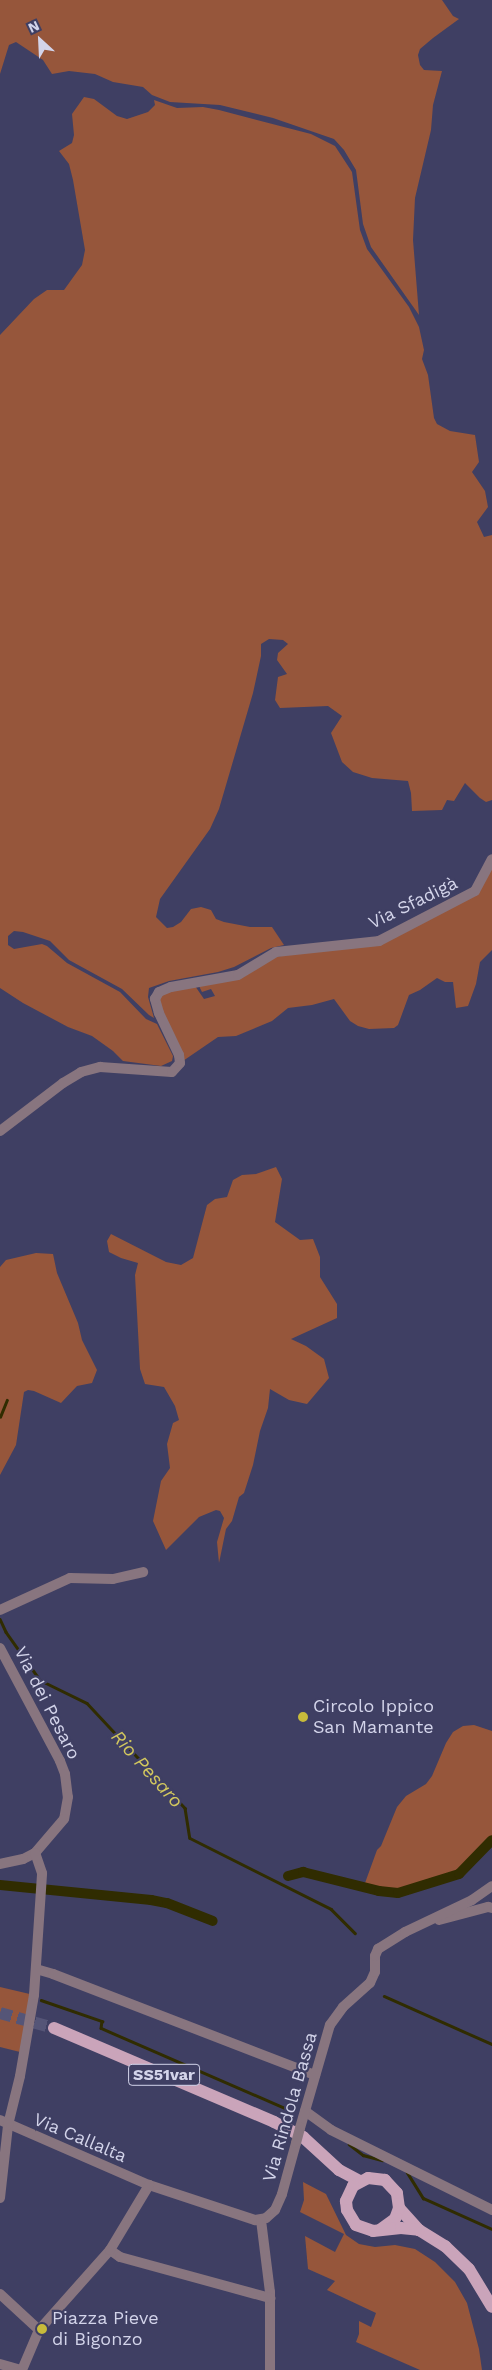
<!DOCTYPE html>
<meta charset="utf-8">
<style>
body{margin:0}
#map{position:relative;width:492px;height:2370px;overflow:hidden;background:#3f3f63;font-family:"Work Sans",sans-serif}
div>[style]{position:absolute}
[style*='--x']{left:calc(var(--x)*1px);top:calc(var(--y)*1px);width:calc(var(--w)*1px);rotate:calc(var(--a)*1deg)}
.green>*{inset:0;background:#96563b}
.stream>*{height:2.5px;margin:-1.25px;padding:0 1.25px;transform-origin:1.25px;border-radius:1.25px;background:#302c01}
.canal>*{height:10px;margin:-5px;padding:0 5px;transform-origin:5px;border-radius:5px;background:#302c01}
.major-tunnel>*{height:12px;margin-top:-6px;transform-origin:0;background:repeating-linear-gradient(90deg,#557 0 12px,transparent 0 18px)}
.minor>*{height:10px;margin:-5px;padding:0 5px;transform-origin:5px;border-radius:5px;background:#88757f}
.major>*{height:12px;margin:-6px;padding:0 6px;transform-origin:6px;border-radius:6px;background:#caa4ba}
.minor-bridge>*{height:10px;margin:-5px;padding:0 5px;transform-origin:5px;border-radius:5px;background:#88757f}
.dots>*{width:14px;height:14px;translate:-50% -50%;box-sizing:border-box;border:2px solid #3f3f63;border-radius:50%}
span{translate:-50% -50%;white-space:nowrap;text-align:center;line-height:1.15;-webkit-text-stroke:4.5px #3f3f63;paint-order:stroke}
.shield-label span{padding:1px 4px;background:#3f3f63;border:1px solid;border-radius:4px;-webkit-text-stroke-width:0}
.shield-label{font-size:16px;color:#d3d4ea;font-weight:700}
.street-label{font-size:18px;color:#d3d4ea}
.poi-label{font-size:18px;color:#d3d4ea}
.left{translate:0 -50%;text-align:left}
.water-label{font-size:19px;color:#d3c85e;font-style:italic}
.north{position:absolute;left:15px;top:15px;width:50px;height:50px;-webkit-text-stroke:4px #3f3f63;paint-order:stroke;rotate:335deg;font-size:14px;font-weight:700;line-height:20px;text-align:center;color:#d3d4ea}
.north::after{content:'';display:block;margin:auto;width:18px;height:22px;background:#d3d4ea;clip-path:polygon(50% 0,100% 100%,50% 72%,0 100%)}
</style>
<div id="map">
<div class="green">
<div style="clip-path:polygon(0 0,442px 0,453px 16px,459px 19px,433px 38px,420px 49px,418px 55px,420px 65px,424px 70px,442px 71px,433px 105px,431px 130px,415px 198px,413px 240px,419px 315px,371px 247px,363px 224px,356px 170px,344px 150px,334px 139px,273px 118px,220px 105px,170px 102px,152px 95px,143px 87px,113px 82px,95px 74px,69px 71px,52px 74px,43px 60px,16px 42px,9px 45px,0 74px)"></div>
<div style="clip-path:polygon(84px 97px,94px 99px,117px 116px,127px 119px,148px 112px,155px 105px,154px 100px,177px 108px,203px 107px,219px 110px,311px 134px,335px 146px,352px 172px,360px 230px,367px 249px,409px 307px,419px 327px,424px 350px,422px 359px,428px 375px,434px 418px,437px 424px,450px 431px,475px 435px,479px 462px,472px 472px,485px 491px,488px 507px,477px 522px,484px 537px,492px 535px,492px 800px,486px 802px,480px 798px,465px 783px,454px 801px,447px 800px,442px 810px,412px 811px,411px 793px,408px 781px,372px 778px,353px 772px,342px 762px,331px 733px,342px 716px,328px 706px,280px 708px,275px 700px,278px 677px,287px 674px,277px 660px,278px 653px,288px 644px,283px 640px,269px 639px,261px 644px,261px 656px,253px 693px,219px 809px,210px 829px,160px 899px,156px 917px,167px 928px,173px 927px,181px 922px,191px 909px,201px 907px,211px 910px,216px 919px,224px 922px,250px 927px,272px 927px,284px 945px,271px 948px,234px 967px,218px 972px,169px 981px,149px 988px,148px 997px,154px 1018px,149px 1015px,122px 989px,69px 960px,50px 941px,23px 932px,14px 931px,8px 936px,8px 945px,14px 949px,42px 944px,47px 946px,67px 963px,120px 992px,146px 1019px,157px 1024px,173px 1056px,172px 1061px,161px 1066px,123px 1061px,113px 1051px,92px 1036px,68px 1027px,23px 1003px,0 988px,0 335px,34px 299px,47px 290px,64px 290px,82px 265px,85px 250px,73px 180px,69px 164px,59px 151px,72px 143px,74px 135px,72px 114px)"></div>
<div style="clip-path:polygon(492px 859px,492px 950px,480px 962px,476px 984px,468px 1006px,456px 1008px,453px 982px,445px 982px,437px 978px,420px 990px,409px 995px,398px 1025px,394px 1028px,369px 1029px,358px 1026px,350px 1021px,334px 999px,312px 1005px,288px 1008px,272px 1021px,236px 1036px,218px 1037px,180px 1063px,159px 1013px,159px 992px,193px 983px,204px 999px,215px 996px,211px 989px,202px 992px,197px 982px,220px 978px,261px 959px,357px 945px,464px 900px)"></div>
<div style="clip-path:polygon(276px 1167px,282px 1179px,275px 1222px,300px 1240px,313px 1239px,320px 1257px,320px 1277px,337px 1304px,337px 1318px,291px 1339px,306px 1346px,324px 1359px,329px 1378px,307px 1404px,289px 1400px,270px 1389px,268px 1408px,260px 1431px,253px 1465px,244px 1493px,239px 1497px,232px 1521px,226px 1529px,219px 1563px,217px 1542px,224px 1518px,220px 1511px,216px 1510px,199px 1517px,166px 1550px,153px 1521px,161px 1481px,170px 1468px,167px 1444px,173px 1423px,179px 1420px,175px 1406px,164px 1387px,145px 1384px,140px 1369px,135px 1275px,138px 1263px,121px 1258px,109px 1252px,107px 1241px,111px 1234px,166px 1262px,181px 1265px,193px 1258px,207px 1205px,215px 1199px,227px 1197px,233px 1180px,242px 1175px,256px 1174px)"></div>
<div style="clip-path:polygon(36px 1253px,53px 1254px,57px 1273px,78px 1323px,82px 1340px,97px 1370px,92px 1383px,77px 1386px,61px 1403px,34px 1391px,28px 1390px,24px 1392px,16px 1445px,0 1475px,0 1267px,6px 1260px)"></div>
<div style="clip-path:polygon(474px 1725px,492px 1731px,492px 1836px,471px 1860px,458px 1871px,443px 1877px,400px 1889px,374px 1887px,365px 1883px,377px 1850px,381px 1846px,397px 1807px,406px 1796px,426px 1784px,432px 1776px,446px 1743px,453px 1732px,463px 1726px)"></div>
<div style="clip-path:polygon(0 1987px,34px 1995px,24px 2053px,0 2047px)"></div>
<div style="clip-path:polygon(303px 2182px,326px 2194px,346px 2235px,359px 2244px,375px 2247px,395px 2245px,415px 2249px,435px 2262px,455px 2282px,467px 2303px,479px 2349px,482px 2370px,420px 2370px,356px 2342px,359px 2334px,359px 2321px,371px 2327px,376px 2313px,327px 2290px,335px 2281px,308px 2269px,305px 2236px,335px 2252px,344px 2234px,300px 2212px,304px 2200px)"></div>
</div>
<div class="stream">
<div style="--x:0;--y:1417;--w:18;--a:-68"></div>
<div style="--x:0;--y:1619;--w:14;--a:65"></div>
<div style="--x:6;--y:1632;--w:59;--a:54.7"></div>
<div style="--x:40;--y:1680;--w:52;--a:26.1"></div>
<div style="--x:87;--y:1703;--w:144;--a:47"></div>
<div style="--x:185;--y:1808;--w:30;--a:81"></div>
<div style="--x:190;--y:1838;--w:158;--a:26.7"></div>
<div style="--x:331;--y:1909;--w:34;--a:45"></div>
<div style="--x:384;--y:1996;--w:118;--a:24"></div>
<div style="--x:41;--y:2000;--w:65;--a:19"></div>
<div style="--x:102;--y:2021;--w:7;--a:98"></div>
<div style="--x:101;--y:2028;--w:206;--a:23.5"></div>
<div style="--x:349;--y:2144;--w:18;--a:38"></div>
<div style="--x:363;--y:2155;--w:20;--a:15"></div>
<div style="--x:407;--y:2172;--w:31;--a:58"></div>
<div style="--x:423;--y:2198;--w:76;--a:24.2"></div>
</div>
<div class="canal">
<div style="--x:288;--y:1876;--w:16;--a:-15"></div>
<div style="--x:303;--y:1872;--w:78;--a:14"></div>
<div style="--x:379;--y:1891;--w:19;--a:6"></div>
<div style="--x:398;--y:1893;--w:64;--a:-17.3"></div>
<div style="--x:459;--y:1874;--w:47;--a:-45.9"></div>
<div style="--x:0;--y:1885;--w:152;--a:5.7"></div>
<div style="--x:151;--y:1900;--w:16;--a:11"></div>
<div style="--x:167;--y:1903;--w:49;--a:21.4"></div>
</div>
<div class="major-tunnel">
<div style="--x:0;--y:2013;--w:56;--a:15.5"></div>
</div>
<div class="minor">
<div style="--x:0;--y:1131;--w:79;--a:-37.3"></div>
<div style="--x:63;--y:1083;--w:21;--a:-31"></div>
<div style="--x:81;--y:1072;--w:20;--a:-15"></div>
<div style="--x:100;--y:1067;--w:72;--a:4"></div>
<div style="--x:172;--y:1072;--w:12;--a:-48"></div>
<div style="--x:180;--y:1063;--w:8;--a:-97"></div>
<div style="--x:179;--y:1055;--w:47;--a:-115.5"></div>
<div style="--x:159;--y:1013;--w:15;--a:-106"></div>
<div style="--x:155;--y:999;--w:8;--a:-60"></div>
<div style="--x:159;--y:992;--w:13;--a:-23"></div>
<div style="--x:171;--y:987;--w:68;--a:-10.2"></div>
<div style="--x:238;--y:975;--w:44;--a:-31.2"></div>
<div style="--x:276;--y:952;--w:104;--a:-6.1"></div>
<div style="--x:379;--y:941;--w:108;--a:-27.5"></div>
<div style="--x:475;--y:891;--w:36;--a:-62"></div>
<div style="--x:0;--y:1610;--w:77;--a:-24.6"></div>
<div style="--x:70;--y:1578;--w:43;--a:1.3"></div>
<div style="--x:113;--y:1579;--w:31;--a:-13"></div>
<div style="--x:0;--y:1648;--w:128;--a:62"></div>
<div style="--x:60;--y:1761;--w:14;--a:69"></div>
<div style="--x:65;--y:1774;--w:23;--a:83"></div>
<div style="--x:68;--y:1797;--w:22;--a:100"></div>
<div style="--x:64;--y:1819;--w:45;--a:130.5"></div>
<div style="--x:35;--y:1853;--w:13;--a:153"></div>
<div style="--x:23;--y:1859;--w:24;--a:168"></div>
<div style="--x:439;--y:1920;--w:51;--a:-14.9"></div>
<div style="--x:488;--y:1907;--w:4;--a:14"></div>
<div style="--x:36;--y:1969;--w:18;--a:16"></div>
<div style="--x:53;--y:1974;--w:281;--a:21.1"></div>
<div style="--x:305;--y:2111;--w:32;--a:36"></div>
<div style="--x:331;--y:2130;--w:180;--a:26.4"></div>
<div style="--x:0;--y:2120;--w:163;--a:23.6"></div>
<div style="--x:149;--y:2185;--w:112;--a:18.3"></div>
<div style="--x:255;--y:2220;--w:11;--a:-10"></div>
<div style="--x:266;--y:2218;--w:12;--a:-42"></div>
<div style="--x:275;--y:2210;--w:17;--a:-66"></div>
<div style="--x:282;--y:2194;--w:53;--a:-74.6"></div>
<div style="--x:300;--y:2128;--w:107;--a:-73.8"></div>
<div style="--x:330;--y:2025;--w:22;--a:-54"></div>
<div style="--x:343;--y:2007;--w:36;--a:-42"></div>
<div style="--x:370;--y:1983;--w:12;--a:-66"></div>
<div style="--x:375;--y:1972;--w:16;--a:-90"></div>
<div style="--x:375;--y:1956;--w:8;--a:-67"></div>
<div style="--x:378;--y:1949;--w:32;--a:-32"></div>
<div style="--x:405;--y:1932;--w:74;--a:-25.5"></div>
<div style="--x:472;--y:1900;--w:24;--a:-35"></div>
<div style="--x:0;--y:2198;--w:73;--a:-83.7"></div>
<div style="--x:8;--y:2125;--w:50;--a:-76.2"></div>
<div style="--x:20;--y:2076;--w:82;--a:-80.2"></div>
<div style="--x:34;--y:1995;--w:122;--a:-86.2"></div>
<div style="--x:42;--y:1873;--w:21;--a:-109"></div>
<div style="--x:261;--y:2220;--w:73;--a:82.9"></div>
<div style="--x:270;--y:2292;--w:78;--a:90"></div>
<div style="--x:110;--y:2250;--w:12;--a:35"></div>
<div style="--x:120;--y:2257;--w:156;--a:15.3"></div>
<div style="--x:0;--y:2294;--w:53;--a:42.7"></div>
<div style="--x:0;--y:2364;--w:22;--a:16"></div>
<div style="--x:22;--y:2370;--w:43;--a:-67"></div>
<div style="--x:39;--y:2330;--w:107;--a:-48.4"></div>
<div style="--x:110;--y:2250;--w:76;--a:-59"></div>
</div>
<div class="major">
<div style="--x:54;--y:2028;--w:239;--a:23.1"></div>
<div style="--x:274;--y:2122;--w:33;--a:27"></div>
<div style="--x:303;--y:2137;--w:49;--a:42.5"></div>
<div style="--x:339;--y:2170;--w:24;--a:28"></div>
<div style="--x:399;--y:2208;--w:30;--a:48"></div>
<div style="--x:419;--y:2230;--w:31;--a:32"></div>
<div style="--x:445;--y:2246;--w:33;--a:44"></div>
<div style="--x:469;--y:2269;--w:44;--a:58.8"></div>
<div style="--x:381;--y:2229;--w:17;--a:-36"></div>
<div style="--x:395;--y:2219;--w:12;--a:-70"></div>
<div style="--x:399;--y:2208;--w:15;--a:-98"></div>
<div style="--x:397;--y:2193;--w:18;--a:-133"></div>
<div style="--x:385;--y:2180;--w:17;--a:-173"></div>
<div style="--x:368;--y:2178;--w:17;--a:152"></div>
<div style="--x:353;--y:2186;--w:17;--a:115"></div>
<div style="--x:346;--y:2201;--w:9;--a:84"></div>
<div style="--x:347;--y:2210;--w:17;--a:59"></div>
<div style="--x:356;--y:2225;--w:18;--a:19"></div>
<div style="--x:373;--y:2231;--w:28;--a:-6"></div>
<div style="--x:401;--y:2228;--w:18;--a:6"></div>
</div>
<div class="minor-bridge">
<div style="--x:296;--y:2143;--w:16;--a:-75"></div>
</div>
<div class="dots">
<div style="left:303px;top:1717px;background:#c8bb3b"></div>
<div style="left:42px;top:2329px;background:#c8bb3b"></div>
</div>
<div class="shield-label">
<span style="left:164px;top:2075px">SS51var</span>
</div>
<div class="street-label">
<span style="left:413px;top:903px;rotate:-26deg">Via Sfadigà</span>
<span style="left:47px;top:1703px;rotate:63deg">Via dei Pesaro</span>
<span style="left:290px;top:2107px;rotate:-74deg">Via Rindola Bassa</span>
<span style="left:80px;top:2138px;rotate:23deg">Via Callalta</span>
</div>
<div class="poi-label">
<span class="left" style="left:313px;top:1717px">Circolo Ippico<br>San Mamante</span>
<span class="left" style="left:52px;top:2329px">Piazza Pieve<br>di Bigonzo</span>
</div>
<div class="water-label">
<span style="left:147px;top:1769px;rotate:48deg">Rio Pesaro</span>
</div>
<div class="north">N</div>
</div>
